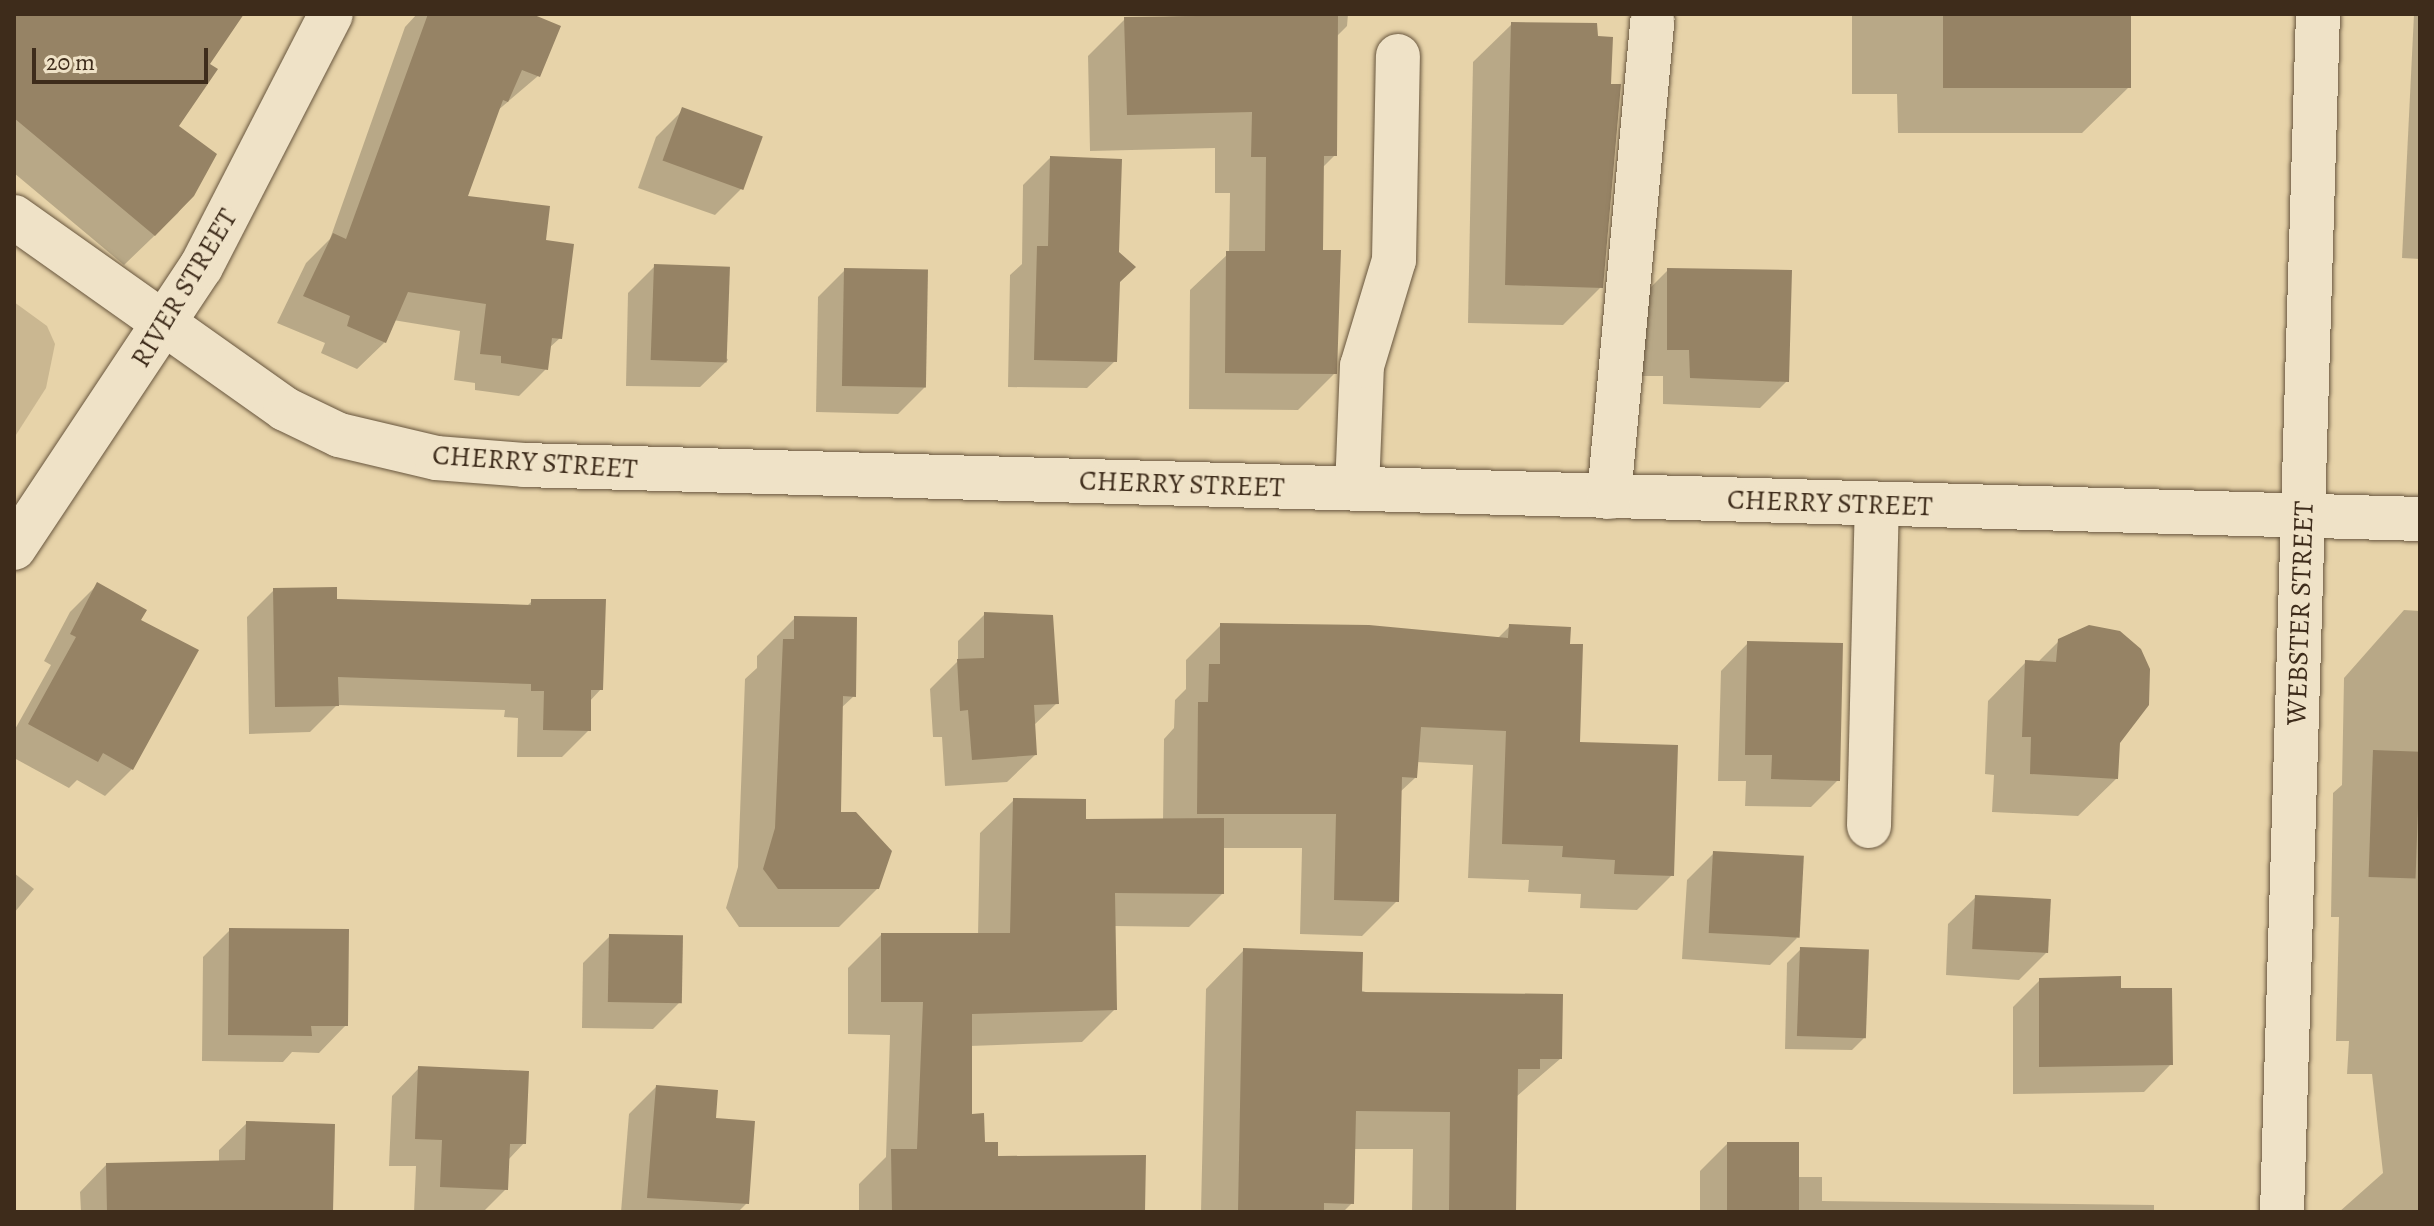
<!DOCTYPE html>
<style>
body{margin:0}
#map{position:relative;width:2434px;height:1226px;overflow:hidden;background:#e7d3a9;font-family:Alegreya,serif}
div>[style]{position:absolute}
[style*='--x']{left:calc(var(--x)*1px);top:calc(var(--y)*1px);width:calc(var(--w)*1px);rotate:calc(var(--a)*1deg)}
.green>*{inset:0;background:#cab791}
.shadow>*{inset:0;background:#0003}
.building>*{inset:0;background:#968365;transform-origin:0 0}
.roads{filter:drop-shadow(0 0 2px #68563e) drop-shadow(0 0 2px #68563e)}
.minor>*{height:44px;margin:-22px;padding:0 22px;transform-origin:22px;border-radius:22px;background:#efe2c7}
span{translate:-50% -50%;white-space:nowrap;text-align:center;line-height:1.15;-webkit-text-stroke:8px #efe2c7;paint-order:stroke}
.street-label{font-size:28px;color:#3e2c1b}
.frame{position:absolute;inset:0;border:16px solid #3e2c1b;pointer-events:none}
.scale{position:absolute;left:32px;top:48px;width:176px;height:36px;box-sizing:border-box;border:4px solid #3e2c1b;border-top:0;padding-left:10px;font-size:24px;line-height:28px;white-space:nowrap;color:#3e2c1b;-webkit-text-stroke:6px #efe2c7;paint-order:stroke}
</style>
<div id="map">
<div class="green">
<div style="clip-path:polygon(14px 302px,47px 326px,55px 344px,46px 388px,14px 438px)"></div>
</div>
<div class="shadow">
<div style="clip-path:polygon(14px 14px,234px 14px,176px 127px,214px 155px,178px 213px,124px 265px,14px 173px)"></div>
<div style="clip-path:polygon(417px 14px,526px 14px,538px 76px,497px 111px,465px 198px,544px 242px,560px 338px,548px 349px,546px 369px,519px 396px,475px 390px,475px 383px,454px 380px,460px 331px,393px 320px,385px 342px,357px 369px,321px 353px,325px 343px,277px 323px,306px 263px,330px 239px,405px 27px)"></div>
<div style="clip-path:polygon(1225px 14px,1348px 14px,1347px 26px,1336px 37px,1335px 155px,1322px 168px,1321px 253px,1335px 373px,1298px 410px,1189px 409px,1190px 290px,1229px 253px,1230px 193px,1215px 193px,1215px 148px,1090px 151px,1088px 56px,1125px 19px)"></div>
<div style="clip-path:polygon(1852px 14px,2129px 14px,2129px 87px,2082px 133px,1898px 133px,1897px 94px,1852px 94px)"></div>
<div style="clip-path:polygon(2414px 14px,2420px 14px,2420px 259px,2402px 258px)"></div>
<div style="clip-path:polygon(1512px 24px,1601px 287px,1563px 325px,1468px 323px,1473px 62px)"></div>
<div style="clip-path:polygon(683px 110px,742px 188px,715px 215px,638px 188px,656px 137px)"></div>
<div style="clip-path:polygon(1050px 158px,1118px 282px,1115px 361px,1087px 388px,1008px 387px,1010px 275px,1022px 264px,1023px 185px)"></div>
<div style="clip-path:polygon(655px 266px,728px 360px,700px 387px,626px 386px,628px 293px)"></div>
<div style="clip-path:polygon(845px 270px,925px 387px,898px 414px,816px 412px,818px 297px)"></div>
<div style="clip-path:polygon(1668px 270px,1787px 381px,1760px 408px,1663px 404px,1663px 376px,1641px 376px,1641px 297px)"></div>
<div style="clip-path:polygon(97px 585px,138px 621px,132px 769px,105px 796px,77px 780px,69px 788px,14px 758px,14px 731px,51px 665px,44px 661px,70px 612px)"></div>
<div style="clip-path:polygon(274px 590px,335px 601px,526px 607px,532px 601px,601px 689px,589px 702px,589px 730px,562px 757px,517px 757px,518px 718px,504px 717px,505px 710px,337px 705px,310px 732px,249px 734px,247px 617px)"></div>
<div style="clip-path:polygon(2404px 610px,2420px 611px,2420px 1212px,2339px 1212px,2383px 1173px,2372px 1074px,2347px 1074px,2349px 1041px,2336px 1041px,2339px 917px,2331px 917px,2333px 793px,2342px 785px,2344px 678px)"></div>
<div style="clip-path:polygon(985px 614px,1057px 703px,1033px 726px,1035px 755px,1007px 782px,945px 786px,942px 737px,933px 737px,930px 689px,958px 661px,958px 641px)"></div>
<div style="clip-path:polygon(795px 618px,854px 696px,840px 709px,839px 814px,878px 888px,839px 927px,739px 927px,726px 908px,738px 867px,745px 679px,757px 668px,757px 656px)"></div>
<div style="clip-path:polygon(1221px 625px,1497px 639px,1510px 626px,1568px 646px,1578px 744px,1672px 875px,1637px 910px,1580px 908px,1581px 894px,1528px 892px,1529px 880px,1468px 878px,1473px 765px,1416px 762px,1415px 778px,1400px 792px,1397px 901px,1362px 936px,1300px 934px,1302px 848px,1222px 848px,1222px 894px,1189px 927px,1114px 926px,1115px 1009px,1082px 1042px,970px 1046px,970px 1116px,983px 1144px,996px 1158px,1143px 1212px,859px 1212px,859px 1184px,886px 1157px,890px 1035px,848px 1034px,848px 968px,881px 935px,978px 935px,980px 833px,1014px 800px,1084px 821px,1163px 820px,1164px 739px,1174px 728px,1175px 700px,1186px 689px,1186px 660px)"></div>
<div style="clip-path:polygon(2103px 628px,2118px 742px,2117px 778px,2078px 816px,1992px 812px,1994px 775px,1985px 774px,1988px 701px,2026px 662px,2037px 663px,2059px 641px,2073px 632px)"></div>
<div style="clip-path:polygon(1748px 643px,1838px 780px,1811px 807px,1745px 806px,1746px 781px,1718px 781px,1721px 671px)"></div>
<div style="clip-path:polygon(1714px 853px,1797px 938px,1770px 965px,1682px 959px,1687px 880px)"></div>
<div style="clip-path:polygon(14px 873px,34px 889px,14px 913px)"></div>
<div style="clip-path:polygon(1976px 897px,2046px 953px,2019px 980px,1946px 975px,1948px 924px)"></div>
<div style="clip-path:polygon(230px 930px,346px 1025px,319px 1053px,292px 1052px,283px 1062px,202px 1061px,203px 957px)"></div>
<div style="clip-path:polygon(610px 936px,680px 1002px,653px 1029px,582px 1028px,583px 963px)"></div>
<div style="clip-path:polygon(1801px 949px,1866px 1036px,1852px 1050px,1785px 1049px,1787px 963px)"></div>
<div style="clip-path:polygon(1244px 950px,1560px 1059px,1516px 1097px,1514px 1212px,1412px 1212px,1413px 1149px,1353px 1149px,1352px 1203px,1343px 1212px,1201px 1212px,1206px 989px)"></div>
<div style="clip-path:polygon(2040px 980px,2119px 990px,2171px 1064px,2144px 1092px,2013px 1094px,2013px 1007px)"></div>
<div style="clip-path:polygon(419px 1068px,524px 1143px,507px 1161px,506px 1189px,483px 1212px,414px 1212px,416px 1166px,389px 1166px,392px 1096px)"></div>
<div style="clip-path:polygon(656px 1087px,714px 1120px,747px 1203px,738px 1212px,621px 1212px,629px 1114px)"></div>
<div style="clip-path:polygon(247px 1123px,331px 1212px,81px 1212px,80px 1192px,107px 1164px,219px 1162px,219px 1150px)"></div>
<div style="clip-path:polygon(1727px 1144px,1796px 1177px,1822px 1177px,1822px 1201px,2154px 1205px,2154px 1212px,1700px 1212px,1700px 1171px)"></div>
</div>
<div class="building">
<div style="clip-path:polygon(14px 14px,244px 14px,210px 64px,218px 69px,179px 126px,217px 154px,194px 196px,155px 236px,14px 118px)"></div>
<div style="clip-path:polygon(428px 14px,532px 14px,561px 26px,540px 77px,522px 70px,508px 102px,503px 100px,468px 196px,550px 206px,546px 240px,574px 244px,562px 339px,552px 338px,548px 370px,501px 363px,501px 356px,480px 354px,486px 304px,408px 292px,386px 343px,347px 326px,350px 316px,303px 296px,333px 233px,346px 239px)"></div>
<div style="clip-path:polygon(1338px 14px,1337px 156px,1324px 156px,1323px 250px,1341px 250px,1337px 374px,1225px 373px,1226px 251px,1265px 251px,1266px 157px,1251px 157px,1252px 112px,1127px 115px,1124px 17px)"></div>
<div style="left:1943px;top:14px;width:188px;height:74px"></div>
<div style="clip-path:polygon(1511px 22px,1597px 23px,1598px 36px,1613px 37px,1611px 84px,1621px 84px,1603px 288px,1505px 285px)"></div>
<div style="left:682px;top:107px;width:86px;height:57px;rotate:20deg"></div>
<div style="clip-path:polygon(1050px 156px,1122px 159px,1119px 252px,1136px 267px,1120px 282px,1117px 362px,1034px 360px,1037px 246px,1048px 246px)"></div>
<div style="left:654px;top:264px;width:76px;height:96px;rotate:2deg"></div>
<div style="left:844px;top:268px;width:84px;height:118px;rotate:1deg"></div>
<div style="clip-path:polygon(1667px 268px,1792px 270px,1789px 382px,1690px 378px,1689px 350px,1667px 350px)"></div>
<div style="clip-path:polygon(97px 582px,147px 610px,141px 620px,199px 650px,133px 770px,103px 753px,98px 762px,28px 724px,76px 637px,70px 634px)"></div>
<div style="clip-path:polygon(337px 587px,337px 599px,531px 605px,531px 599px,606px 599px,603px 690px,591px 690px,591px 731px,543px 730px,544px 691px,531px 691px,531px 684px,338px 677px,339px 706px,275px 707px,273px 588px)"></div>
<div style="clip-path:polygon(984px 612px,1053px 615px,1059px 704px,1034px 705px,1037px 755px,972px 760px,968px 710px,960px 711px,957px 659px,984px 658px)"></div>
<div style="clip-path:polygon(794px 616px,857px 617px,856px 697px,843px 696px,841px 812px,856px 812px,892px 851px,879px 889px,778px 889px,763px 869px,775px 828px,783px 639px,794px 639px)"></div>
<div style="clip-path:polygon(1220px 623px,1369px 625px,1508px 638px,1509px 624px,1571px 627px,1570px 644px,1583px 644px,1580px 742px,1678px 745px,1674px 876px,1614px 874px,1615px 860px,1562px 857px,1563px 846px,1502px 844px,1506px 731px,1421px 727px,1417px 778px,1402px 777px,1399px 902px,1334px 900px,1336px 814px,1197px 814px,1198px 702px,1208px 702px,1209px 664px,1220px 664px)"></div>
<div style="clip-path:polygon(2089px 625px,2120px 631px,2141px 649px,2150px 669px,2149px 705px,2120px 743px,2118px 779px,2030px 774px,2031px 737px,2022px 737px,2025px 660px,2056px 662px,2058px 639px)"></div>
<div style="clip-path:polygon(1747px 641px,1843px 643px,1840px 781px,1771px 779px,1772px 755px,1745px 755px)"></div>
<div style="left:2373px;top:750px;width:47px;height:127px;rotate:2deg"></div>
<div style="clip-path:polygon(1013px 798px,1086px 799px,1086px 819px,1224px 818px,1224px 894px,1115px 893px,1117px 1010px,972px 1014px,972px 1114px,984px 1113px,985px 1142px,998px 1142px,998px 1156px,1146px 1155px,1145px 1212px,892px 1212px,891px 1149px,917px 1149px,923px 1002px,881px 1002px,881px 933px,1010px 933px)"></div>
<div style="left:1713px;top:851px;width:91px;height:82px;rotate:3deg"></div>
<div style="left:1975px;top:895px;width:76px;height:54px;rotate:3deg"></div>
<div style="clip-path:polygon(229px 928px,349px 929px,348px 1026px,311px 1026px,312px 1036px,228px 1035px)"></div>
<div style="left:609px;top:934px;width:74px;height:68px;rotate:1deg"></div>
<div style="left:1800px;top:947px;width:69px;height:89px;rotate:2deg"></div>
<div style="clip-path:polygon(1243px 948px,1363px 952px,1362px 992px,1563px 994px,1562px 1059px,1540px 1059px,1540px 1069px,1518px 1069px,1516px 1212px,1449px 1212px,1450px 1112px,1356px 1111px,1354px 1204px,1324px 1203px,1324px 1212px,1238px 1212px)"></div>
<div style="clip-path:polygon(2121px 976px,2121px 988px,2172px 988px,2173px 1065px,2039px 1067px,2039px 978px)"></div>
<div style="clip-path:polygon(418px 1066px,529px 1071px,526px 1144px,510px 1144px,508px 1190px,440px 1187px,442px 1140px,415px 1139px)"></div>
<div style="clip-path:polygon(656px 1085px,718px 1090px,716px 1118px,755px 1121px,749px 1204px,647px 1198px)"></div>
<div style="clip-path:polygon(246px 1121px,335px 1124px,333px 1212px,107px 1212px,106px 1163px,245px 1160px)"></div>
<div style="left:1727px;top:1142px;width:72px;height:70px"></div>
</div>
<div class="roads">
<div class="minor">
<div style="--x:14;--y:217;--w:332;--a:35.3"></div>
<div style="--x:285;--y:409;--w:60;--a:25.7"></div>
<div style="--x:339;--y:435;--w:100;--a:13.3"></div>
<div style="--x:436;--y:458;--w:88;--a:4.5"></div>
<div style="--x:524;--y:465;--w:1897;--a:1.63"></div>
<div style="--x:1357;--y:489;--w:123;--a:-87.7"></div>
<div style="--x:1362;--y:366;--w:111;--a:-73.2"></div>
<div style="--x:1394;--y:260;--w:204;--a:-88.9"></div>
<div style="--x:1609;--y:497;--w:478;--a:-84.8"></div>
<div style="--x:14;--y:548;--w:338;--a:-56.4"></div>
<div style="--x:201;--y:267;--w:284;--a:-62.8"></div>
<div style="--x:1869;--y:826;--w:322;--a:-88.6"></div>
<div style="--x:2282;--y:1212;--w:1199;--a:-88.28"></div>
</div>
</div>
<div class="street-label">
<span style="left:184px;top:288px;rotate:-59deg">RIVER STREET</span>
<span style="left:535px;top:462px;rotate:4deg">CHERRY STREET</span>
<span style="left:1182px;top:484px;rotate:2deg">CHERRY STREET</span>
<span style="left:1830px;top:503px;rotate:2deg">CHERRY STREET</span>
<span style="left:2300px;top:613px;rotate:-88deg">WEBSTER STREET</span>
</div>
<div class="frame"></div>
<div class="scale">20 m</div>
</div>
